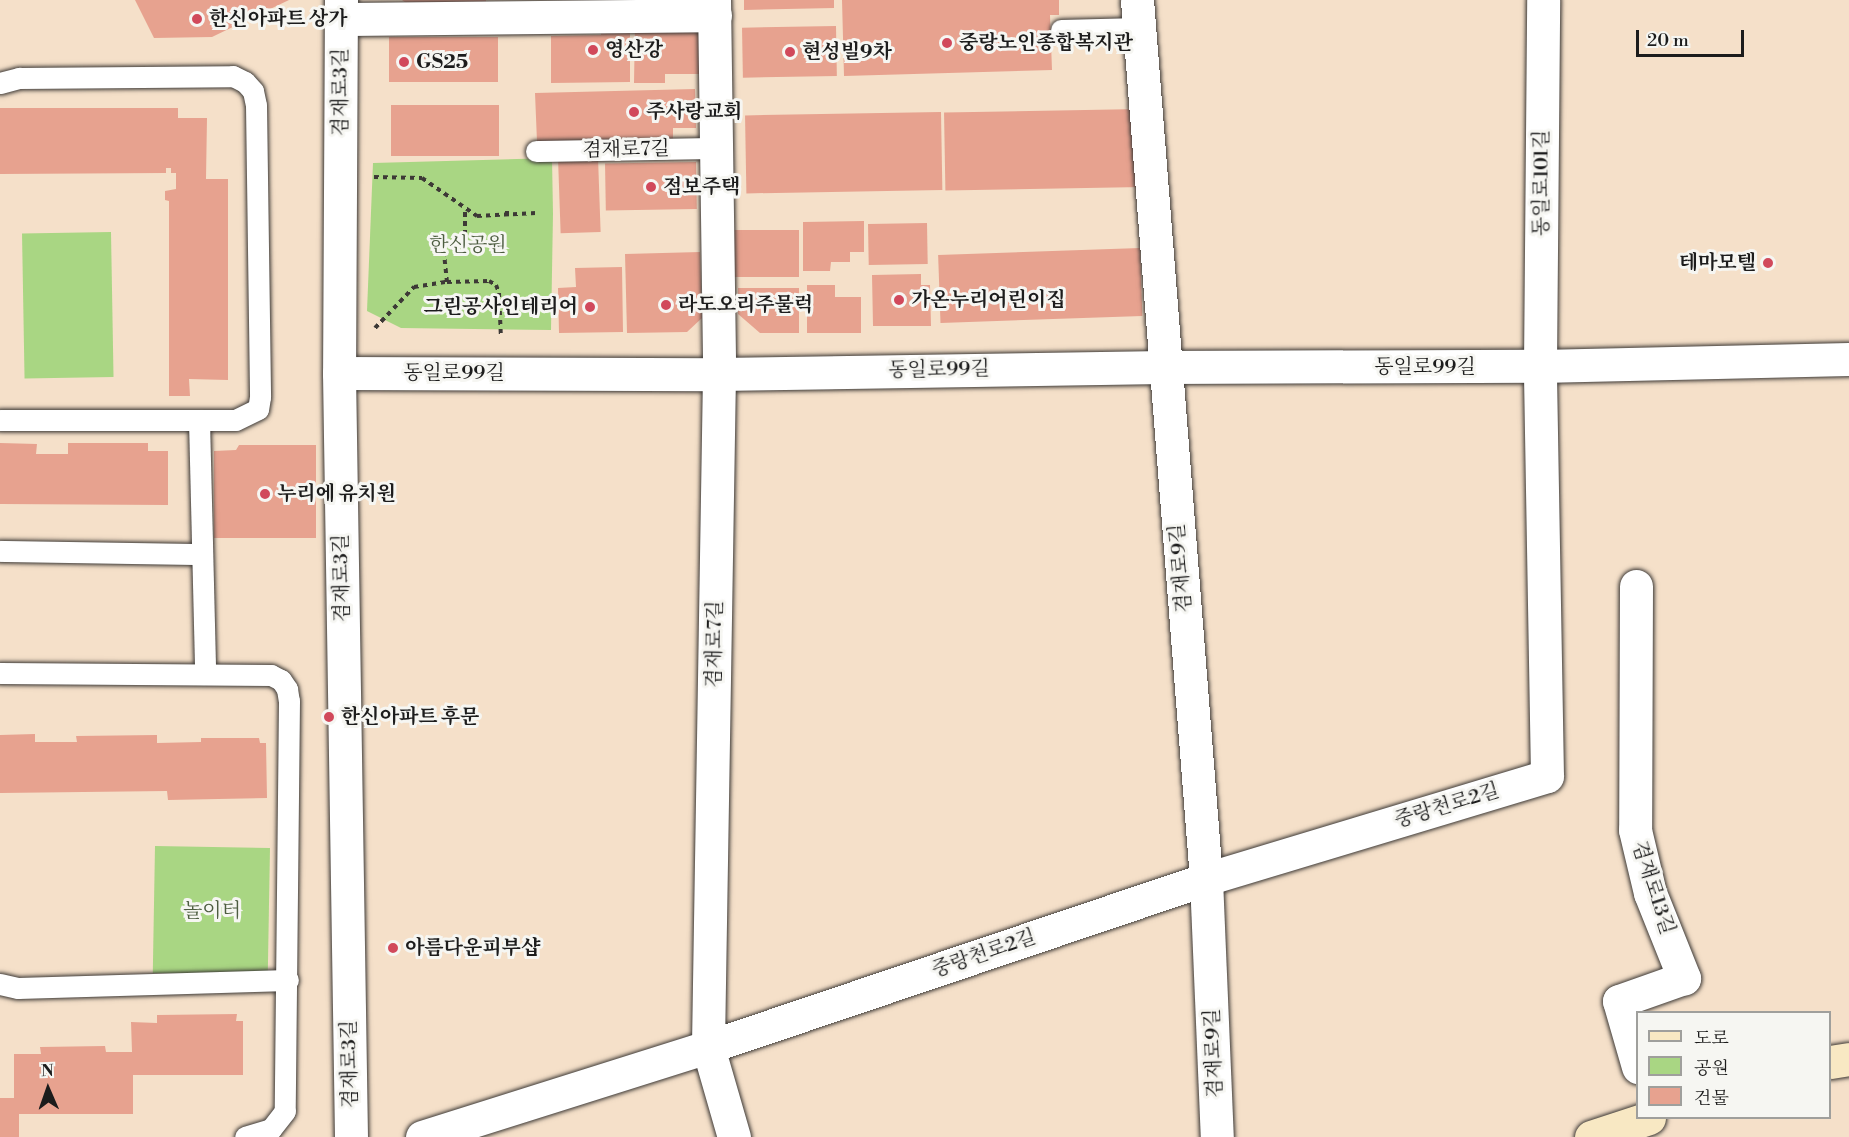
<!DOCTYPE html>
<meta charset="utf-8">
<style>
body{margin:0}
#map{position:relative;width:1849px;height:1137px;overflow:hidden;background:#f5e0c9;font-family:"Libre Bodoni","Noto Serif KR",serif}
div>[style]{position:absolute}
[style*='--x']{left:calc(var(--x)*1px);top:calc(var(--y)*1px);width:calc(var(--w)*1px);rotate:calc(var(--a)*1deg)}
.green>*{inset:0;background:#a9d683;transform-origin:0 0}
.building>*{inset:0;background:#e7a28f;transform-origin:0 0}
.path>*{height:4px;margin-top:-2px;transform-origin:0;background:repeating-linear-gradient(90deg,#3d3936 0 4.5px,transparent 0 9px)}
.roads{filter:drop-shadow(0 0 2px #3d3936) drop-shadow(0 0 2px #3d3936)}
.lane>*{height:21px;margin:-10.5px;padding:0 10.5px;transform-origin:10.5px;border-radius:10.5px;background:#fff}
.street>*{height:33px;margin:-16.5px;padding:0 16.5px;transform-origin:16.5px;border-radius:16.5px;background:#fff}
.secondary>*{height:33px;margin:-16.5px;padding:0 16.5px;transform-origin:16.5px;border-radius:16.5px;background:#f8e8c3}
.dots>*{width:16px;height:16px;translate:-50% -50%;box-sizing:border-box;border:3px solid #f6f6f2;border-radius:50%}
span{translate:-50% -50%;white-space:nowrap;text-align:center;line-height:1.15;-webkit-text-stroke:6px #f6f6f2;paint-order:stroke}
.poi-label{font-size:20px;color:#1c1c1c;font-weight:700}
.left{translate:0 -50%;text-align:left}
.right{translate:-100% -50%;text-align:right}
.street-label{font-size:20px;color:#1c1c1c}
.park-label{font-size:20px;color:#4d5d40}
.legend{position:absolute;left:1636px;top:1011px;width:195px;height:108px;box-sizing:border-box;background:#f6f6f2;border:2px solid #9f9f9c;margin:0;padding:8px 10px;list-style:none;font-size:18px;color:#1c1c1c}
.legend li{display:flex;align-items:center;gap:12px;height:30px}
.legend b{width:30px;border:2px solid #9f9f9c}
.north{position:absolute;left:18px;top:1059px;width:60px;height:60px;-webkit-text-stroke:4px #f6f6f2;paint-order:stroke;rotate:358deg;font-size:16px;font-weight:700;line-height:24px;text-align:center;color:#1c1c1c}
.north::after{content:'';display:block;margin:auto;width:21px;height:27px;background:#1c1c1c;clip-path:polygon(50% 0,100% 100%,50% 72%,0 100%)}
.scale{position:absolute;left:1636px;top:30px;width:108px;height:27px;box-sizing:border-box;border:3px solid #1c1c1c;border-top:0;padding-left:8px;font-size:18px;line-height:21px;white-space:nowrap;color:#1c1c1c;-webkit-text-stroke:4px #f6f6f2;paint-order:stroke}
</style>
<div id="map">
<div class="green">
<div style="clip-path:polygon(552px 158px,553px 214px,551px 330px,401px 328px,367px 311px,373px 163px)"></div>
<div style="left:111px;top:232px;width:145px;height:89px;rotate:89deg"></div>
<div style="left:155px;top:846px;width:115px;height:127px;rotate:1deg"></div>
</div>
<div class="building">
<div style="clip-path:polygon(135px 0,289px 0,212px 37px,154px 38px)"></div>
<div style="clip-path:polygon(402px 0,486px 0,486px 2px,406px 3px)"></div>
<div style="clip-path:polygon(744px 0,834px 0,834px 8px,744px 10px)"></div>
<div style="clip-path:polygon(842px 0,1059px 0,1059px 15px,1050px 15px,1052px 70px,844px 76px)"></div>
<div style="clip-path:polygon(635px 24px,700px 24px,699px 74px,665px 74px,665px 83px,634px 83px)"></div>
<div style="left:836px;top:26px;width:50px;height:94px;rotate:89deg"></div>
<div style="clip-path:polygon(630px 27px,630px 82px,551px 83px,551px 36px,601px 35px,601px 28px)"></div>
<div style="left:498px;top:37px;width:45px;height:109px;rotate:90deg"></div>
<div style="clip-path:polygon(695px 89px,696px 128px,673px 128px,673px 139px,537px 142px,535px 93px)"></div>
<div style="left:391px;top:105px;width:108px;height:51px"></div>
<div style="clip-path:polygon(0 108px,178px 108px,178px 118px,207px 118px,206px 179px,228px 179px,228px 380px,189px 379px,190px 396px,169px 396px,169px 201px,165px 200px,165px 191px,176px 189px,176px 173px,171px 173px,171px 168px,166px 168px,166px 173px,0 174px)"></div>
<div style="left:1141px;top:109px;width:78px;height:197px;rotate:89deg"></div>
<div style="left:941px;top:112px;width:78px;height:196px;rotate:89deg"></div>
<div style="left:598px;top:157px;width:75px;height:40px;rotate:88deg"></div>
<div style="left:696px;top:162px;width:47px;height:91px;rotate:89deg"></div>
<div style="clip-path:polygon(864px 221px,864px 252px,850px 252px,850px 262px,831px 262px,830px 271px,803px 271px,803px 222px)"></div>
<div style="left:927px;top:223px;width:41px;height:59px;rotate:89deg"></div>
<div style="left:799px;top:230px;width:47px;height:65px;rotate:90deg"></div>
<div style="left:1140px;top:248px;width:68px;height:202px;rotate:88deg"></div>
<div style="clip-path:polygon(700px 252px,702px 318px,687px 332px,627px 333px,625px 254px)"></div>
<div style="clip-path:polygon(622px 267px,623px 332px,559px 333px,558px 288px,576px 287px,575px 268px)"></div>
<div style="clip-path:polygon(921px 274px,921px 285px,930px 285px,931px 326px,873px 326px,872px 275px)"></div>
<div style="clip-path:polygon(807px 285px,835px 285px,835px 297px,861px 297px,861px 333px,807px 333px)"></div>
<div style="clip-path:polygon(738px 288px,799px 288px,799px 333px,760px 333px,738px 314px)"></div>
<div style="clip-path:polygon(0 443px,37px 444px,36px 454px,68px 454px,68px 443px,148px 443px,148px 451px,168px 451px,168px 505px,0 504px)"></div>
<div style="clip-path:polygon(239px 445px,316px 445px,316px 538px,214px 538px,214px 451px,236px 450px)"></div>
<div style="clip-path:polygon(35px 734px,35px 742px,77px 742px,76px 736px,157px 735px,157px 743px,201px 742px,201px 738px,259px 738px,260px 743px,266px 743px,267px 798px,168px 800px,167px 791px,0 793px,0 735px)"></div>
<div style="clip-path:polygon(237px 1014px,236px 1021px,243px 1021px,243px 1075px,133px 1075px,133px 1114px,19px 1114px,19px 1137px,0 1137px,0 1098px,14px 1098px,14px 1054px,41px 1054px,40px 1047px,105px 1046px,106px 1052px,132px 1052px,131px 1022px,157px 1023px,157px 1015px)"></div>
</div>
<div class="path">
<div style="--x:374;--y:177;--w:48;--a:1.2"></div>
<div style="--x:422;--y:178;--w:67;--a:34.6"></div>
<div style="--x:477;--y:216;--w:59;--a:-2.9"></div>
<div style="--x:507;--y:215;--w:9;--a:-90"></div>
<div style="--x:447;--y:282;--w:42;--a:-1.4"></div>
<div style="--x:489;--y:281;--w:8;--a:30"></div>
<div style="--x:496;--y:285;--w:9;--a:69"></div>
<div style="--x:499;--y:293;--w:45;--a:87.5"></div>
<div style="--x:375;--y:328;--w:57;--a:-46.4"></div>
<div style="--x:414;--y:287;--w:33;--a:-9"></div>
<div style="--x:447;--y:282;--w:27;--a:-96"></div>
<div style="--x:444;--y:255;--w:29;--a:-44"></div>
<div style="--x:465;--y:235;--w:27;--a:-90"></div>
</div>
<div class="roads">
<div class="lane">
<div style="--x:1061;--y:30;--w:78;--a:-1.5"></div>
<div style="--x:0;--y:83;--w:20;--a:-15"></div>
<div style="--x:19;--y:78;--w:214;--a:-0.5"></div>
<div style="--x:233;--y:76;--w:13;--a:27"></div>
<div style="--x:245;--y:82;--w:12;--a:48"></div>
<div style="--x:253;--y:91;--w:14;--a:78"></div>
<div style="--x:256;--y:105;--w:292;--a:89.2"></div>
<div style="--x:260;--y:397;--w:12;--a:99"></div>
<div style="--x:258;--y:409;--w:25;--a:154"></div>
<div style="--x:235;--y:420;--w:235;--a:180"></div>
<div style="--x:536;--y:151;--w:180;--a:-1"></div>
<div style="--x:199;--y:420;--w:254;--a:88.6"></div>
<div style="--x:0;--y:551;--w:200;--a:0.9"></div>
<div style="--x:0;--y:673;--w:271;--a:0.4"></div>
<div style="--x:271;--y:675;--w:11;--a:27"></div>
<div style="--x:281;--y:680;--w:11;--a:56"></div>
<div style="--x:287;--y:689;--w:12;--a:81"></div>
<div style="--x:289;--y:701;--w:410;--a:90.6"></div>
<div style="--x:285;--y:1111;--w:23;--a:128"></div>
<div style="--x:271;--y:1129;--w:27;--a:163"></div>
<div style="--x:0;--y:984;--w:18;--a:13"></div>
<div style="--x:18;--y:988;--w:270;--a:-1.7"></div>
</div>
<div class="street">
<div style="--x:341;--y:0;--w:373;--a:90.3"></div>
<div style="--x:339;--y:373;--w:764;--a:89.1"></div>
<div style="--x:714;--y:0;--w:374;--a:89.2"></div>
<div style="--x:719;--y:374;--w:673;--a:90.94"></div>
<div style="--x:708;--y:1047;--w:94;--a:73.9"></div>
<div style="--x:1137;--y:0;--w:882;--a:85.51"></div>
<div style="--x:1206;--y:879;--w:258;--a:87.6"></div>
<div style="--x:341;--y:19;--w:374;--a:-0.6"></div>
<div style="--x:339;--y:373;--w:380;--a:0.2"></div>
<div style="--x:719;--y:374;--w:445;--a:-0.9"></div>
<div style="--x:1164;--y:367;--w:376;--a:-0.2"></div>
<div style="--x:1540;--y:366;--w:309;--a:-1.3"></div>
<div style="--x:1636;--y:586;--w:244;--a:90.2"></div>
<div style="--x:1635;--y:830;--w:65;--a:76.6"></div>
<div style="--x:1650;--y:893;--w:92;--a:68.2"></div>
<div style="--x:1684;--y:978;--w:69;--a:160.5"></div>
<div style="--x:1619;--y:1001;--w:69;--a:73.9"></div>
<div style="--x:422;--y:1137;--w:300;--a:-17.5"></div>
<div style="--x:708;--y:1047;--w:526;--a:-18.64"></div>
<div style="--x:1206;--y:879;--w:356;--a:-16.8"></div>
<div style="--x:1547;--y:776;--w:410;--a:-91"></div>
<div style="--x:1540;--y:366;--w:366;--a:-89.5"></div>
</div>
<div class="secondary">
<div style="--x:1830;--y:1062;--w:19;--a:-9"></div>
<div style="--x:1591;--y:1137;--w:61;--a:-18.1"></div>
</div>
</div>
<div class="dots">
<div style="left:197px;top:19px;background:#d1495b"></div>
<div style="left:947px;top:43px;background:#d1495b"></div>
<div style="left:593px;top:50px;background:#d1495b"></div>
<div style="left:790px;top:52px;background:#d1495b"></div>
<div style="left:404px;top:62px;background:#d1495b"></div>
<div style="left:634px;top:112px;background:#d1495b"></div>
<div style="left:651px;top:187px;background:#d1495b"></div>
<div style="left:1768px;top:263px;background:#d1495b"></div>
<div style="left:899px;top:300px;background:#d1495b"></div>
<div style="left:666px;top:305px;background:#d1495b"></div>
<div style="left:590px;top:307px;background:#d1495b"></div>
<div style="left:265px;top:494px;background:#d1495b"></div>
<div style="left:329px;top:717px;background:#d1495b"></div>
<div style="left:393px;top:948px;background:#d1495b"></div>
</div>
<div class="poi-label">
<span class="left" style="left:209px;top:19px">한신아파트 상가</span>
<span class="left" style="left:959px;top:43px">중랑노인종합복지관</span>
<span class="left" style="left:605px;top:50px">영산강</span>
<span class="left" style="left:802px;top:52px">현성빌9차</span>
<span class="left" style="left:416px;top:62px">GS25</span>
<span class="left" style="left:646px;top:112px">주사랑교회</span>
<span class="left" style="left:663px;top:187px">점보주택</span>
<span class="right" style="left:1756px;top:263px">테마모텔</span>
<span class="left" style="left:911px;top:300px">가온누리어린이집</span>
<span class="left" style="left:678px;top:305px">라도오리주물럭</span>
<span class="right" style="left:578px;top:307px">그린공사인테리어</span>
<span class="left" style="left:277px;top:494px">누리에 유치원</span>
<span class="left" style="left:341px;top:717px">한신아파트 후문</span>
<span class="left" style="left:405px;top:948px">아름다운피부샵</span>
</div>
<div class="street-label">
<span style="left:341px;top:92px;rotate:-90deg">겸재로3길</span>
<span style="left:626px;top:150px;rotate:-1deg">겸재로7길</span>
<span style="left:1542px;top:183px;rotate:-90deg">동일로101길</span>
<span style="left:1425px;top:367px">동일로99길</span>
<span style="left:939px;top:370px;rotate:-1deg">동일로99길</span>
<span style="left:454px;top:373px">동일로99길</span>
<span style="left:1181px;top:568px;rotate:-95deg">겸재로9길</span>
<span style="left:342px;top:578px;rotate:-91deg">겸재로3길</span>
<span style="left:715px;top:644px;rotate:-89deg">겸재로7길</span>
<span style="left:1447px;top:806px;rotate:-17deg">중랑천로2길</span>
<span style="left:1653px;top:888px;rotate:72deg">겸재로13길</span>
<span style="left:984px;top:954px;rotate:-19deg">중랑천로2길</span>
<span style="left:1214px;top:1053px;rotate:-92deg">겸재로9길</span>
<span style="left:350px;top:1064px;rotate:-91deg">겸재로3길</span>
</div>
<div class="park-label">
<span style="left:468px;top:245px">한신공원</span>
<span style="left:212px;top:911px">놀이터</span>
</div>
<ul class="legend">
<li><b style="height:8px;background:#f8e8c3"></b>도로</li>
<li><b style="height:16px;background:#a9d683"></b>공원</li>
<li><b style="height:16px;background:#e7a28f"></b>건물</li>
</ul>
<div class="north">N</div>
<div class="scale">20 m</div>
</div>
